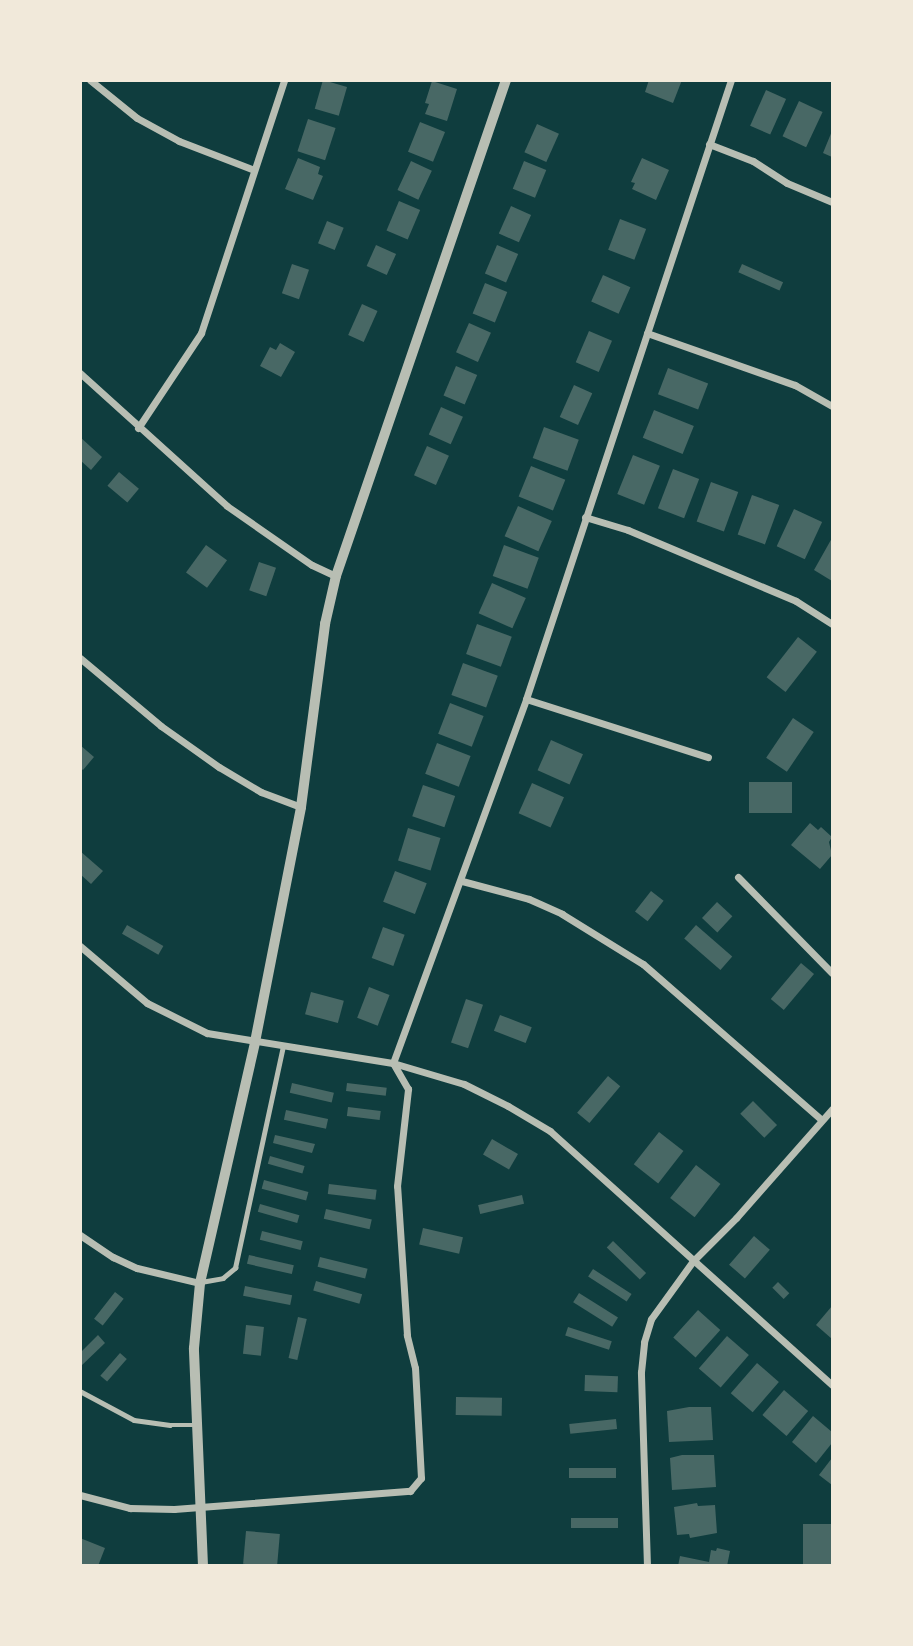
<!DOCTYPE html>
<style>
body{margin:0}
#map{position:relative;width:913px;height:1646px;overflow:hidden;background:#0f3d3e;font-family:"IBM Plex Serif",serif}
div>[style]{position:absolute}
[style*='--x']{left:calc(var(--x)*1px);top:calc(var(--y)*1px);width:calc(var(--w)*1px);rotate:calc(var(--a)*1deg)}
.building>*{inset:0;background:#486865;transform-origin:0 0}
.service>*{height:4.5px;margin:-2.25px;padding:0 2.25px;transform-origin:2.25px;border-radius:2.25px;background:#b8beb3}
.minor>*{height:7px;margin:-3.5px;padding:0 3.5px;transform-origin:3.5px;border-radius:3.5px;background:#b8beb3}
.tertiary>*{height:10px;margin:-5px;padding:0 5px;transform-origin:5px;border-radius:5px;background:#b8beb3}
span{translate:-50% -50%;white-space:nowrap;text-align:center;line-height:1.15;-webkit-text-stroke:6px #f1e9da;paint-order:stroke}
.frame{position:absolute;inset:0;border:82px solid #f1e9da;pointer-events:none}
</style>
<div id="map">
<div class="building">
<div style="left:323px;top:80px;width:25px;height:30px;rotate:16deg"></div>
<div style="clip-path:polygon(649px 80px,682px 80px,673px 103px,645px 92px)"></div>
<div style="clip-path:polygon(432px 81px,457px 89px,447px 121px,425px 114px,429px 104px,425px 103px)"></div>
<div style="left:766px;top:90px;width:22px;height:39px;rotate:24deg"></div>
<div style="left:799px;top:101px;width:26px;height:39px;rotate:25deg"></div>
<div style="left:308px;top:119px;width:29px;height:34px;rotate:18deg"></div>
<div style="left:420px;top:122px;width:27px;height:32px;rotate:22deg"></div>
<div style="left:537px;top:124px;width:24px;height:31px;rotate:24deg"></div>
<div style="clip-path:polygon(832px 131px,832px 157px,823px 153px)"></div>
<div style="clip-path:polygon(298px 158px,320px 167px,318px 174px,323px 176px,313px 200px,285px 189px)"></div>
<div style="clip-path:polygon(642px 158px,669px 170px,656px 200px,632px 189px,635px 183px,631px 182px)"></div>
<div style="left:411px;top:161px;width:23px;height:32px;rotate:25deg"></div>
<div style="left:524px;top:161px;width:24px;height:30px;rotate:22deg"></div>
<div style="left:399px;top:201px;width:23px;height:32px;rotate:23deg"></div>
<div style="left:511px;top:206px;width:22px;height:30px;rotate:24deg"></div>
<div style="left:620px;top:219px;width:28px;height:33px;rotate:21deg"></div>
<div style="left:327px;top:221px;width:18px;height:24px;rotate:22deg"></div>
<div style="left:376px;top:245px;width:22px;height:23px;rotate:24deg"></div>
<div style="left:497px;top:245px;width:23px;height:31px;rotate:23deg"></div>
<div style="left:292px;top:264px;width:18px;height:31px;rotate:19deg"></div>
<div style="left:742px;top:264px;width:45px;height:9px;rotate:24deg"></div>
<div style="left:603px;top:275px;width:30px;height:29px;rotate:24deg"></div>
<div style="left:485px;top:283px;width:24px;height:33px;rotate:22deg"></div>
<div style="left:362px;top:304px;width:17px;height:34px;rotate:24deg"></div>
<div style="left:469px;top:323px;width:24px;height:32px;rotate:24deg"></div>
<div style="left:589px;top:331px;width:25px;height:34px;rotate:23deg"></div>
<div style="clip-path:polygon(280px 343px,295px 352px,281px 377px,260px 366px,270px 347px,276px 350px)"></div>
<div style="left:456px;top:366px;width:23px;height:32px;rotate:23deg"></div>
<div style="left:668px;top:368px;width:43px;height:28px;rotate:21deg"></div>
<div style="left:574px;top:385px;width:20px;height:35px;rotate:24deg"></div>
<div style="left:441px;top:407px;width:24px;height:30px;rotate:24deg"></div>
<div style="left:654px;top:410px;width:43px;height:30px;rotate:22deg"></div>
<div style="left:544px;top:427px;width:37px;height:33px;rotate:20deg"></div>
<div style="clip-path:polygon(80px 437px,102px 457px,91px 470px,80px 460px)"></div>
<div style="left:427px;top:446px;width:24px;height:32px;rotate:24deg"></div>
<div style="left:633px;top:455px;width:29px;height:42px;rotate:22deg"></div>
<div style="left:531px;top:466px;width:37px;height:33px;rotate:22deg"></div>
<div style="left:673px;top:469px;width:28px;height:42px;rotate:21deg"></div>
<div style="left:119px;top:472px;width:26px;height:18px;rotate:40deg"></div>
<div style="left:711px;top:482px;width:29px;height:42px;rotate:20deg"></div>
<div style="left:752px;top:495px;width:29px;height:42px;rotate:20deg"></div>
<div style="left:518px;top:506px;width:37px;height:33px;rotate:24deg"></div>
<div style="left:794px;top:509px;width:31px;height:41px;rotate:25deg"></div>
<div style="clip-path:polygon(832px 538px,832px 581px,814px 570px)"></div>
<div style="left:206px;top:545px;width:26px;height:34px;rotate:36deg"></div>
<div style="left:504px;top:545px;width:37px;height:33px;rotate:20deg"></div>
<div style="left:259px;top:562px;width:18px;height:30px;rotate:19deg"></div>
<div style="left:492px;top:583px;width:37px;height:33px;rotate:24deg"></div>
<div style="left:477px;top:624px;width:37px;height:32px;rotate:20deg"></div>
<div style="left:798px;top:637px;width:24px;height:51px;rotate:38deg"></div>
<div style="left:463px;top:663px;width:37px;height:34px;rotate:20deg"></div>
<div style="left:450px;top:703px;width:36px;height:33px;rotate:21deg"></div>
<div style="left:793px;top:718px;width:25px;height:48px;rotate:34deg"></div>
<div style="left:551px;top:740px;width:35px;height:33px;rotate:24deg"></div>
<div style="left:437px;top:743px;width:36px;height:33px;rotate:21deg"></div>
<div style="clip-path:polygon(80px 745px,94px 757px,83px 770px,80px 768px)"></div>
<div style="left:749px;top:782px;width:43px;height:31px"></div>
<div style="left:532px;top:783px;width:35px;height:33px;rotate:24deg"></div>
<div style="left:423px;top:785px;width:34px;height:33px;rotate:19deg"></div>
<div style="clip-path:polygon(810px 823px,818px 830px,821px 827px,832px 837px,829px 842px,832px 855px,820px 869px,791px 845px)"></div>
<div style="left:408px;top:828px;width:34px;height:34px;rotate:17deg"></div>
<div style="clip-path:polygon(80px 851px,103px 871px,91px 884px,80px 874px)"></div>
<div style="left:395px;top:871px;width:34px;height:33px;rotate:21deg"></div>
<div style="left:651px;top:891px;width:16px;height:26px;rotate:38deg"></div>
<div style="left:717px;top:902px;width:21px;height:22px;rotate:43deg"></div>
<div style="left:127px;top:925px;width:42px;height:10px;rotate:30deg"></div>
<div style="left:696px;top:925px;width:48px;height:18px;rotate:41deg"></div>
<div style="left:383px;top:927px;width:23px;height:33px;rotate:20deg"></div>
<div style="left:801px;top:963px;width:17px;height:47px;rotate:40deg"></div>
<div style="left:369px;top:987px;width:22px;height:33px;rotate:21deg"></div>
<div style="left:311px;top:992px;width:34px;height:23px;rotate:15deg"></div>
<div style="left:466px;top:999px;width:18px;height:46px;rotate:19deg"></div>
<div style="left:500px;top:1015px;width:34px;height:17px;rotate:21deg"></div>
<div style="left:608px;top:1076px;width:16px;height:48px;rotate:40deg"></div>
<div style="left:292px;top:1083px;width:43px;height:10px;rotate:13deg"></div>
<div style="left:347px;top:1083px;width:40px;height:8px;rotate:7deg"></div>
<div style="left:753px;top:1101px;width:34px;height:18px;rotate:45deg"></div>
<div style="left:348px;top:1107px;width:33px;height:9px;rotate:7deg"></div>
<div style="left:286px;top:1110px;width:43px;height:10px;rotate:12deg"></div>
<div style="left:659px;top:1132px;width:31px;height:41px;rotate:38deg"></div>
<div style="clip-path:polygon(275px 1135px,315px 1144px,312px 1153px,273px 1143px)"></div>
<div style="left:492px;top:1139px;width:30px;height:18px;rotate:30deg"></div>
<div style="left:270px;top:1156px;width:36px;height:8px;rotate:16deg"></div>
<div style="left:696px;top:1165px;width:31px;height:42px;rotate:38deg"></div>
<div style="left:264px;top:1180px;width:46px;height:9px;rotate:15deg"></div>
<div style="left:329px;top:1184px;width:48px;height:10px;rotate:7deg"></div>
<div style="left:522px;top:1195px;width:9px;height:45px;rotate:77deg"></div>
<div style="left:260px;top:1204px;width:41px;height:8px;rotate:16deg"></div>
<div style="left:326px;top:1209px;width:47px;height:10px;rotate:13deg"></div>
<div style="left:423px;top:1228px;width:41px;height:17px;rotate:13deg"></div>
<div style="left:262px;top:1231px;width:42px;height:9px;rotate:14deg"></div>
<div style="left:754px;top:1236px;width:21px;height:38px;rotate:41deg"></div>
<div style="left:613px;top:1241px;width:46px;height:9px;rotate:44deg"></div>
<div style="left:249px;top:1255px;width:46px;height:9px;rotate:13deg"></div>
<div style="left:320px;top:1257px;width:49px;height:10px;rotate:14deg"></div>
<div style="left:593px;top:1269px;width:46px;height:9px;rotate:33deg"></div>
<div style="left:316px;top:1281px;width:48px;height:10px;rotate:16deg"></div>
<div style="left:778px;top:1282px;width:16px;height:8px;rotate:45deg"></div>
<div style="left:245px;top:1286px;width:48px;height:10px;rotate:11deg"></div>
<div style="left:115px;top:1292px;width:11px;height:34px;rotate:38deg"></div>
<div style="left:579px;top:1293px;width:46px;height:11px;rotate:32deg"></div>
<div style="clip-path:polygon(832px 1306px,832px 1339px,816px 1325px)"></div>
<div style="left:698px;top:1310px;width:30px;height:37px;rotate:42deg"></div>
<div style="left:298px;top:1317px;width:9px;height:42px;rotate:13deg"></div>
<div style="left:246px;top:1325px;width:18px;height:29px;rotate:6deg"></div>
<div style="left:568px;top:1327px;width:46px;height:9px;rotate:18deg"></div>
<div style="clip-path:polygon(98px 1335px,105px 1343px,80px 1367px,80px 1353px)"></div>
<div style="left:727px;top:1336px;width:29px;height:43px;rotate:41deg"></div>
<div style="left:120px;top:1353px;width:9px;height:30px;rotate:41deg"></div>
<div style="left:757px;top:1363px;width:29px;height:40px;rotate:41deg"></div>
<div style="left:585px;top:1375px;width:33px;height:16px;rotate:2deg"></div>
<div style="left:784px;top:1390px;width:32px;height:33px;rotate:41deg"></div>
<div style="left:456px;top:1397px;width:46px;height:18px;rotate:1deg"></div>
<div style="clip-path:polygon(689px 1407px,711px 1407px,713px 1440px,669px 1442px,667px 1411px)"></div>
<div style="clip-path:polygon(813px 1416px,832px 1432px,832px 1443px,816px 1463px,792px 1442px)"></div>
<div style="left:616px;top:1419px;width:10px;height:47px;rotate:84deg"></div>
<div style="clip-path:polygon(682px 1455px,714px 1455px,716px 1487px,672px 1490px,670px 1458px)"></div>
<div style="clip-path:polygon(832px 1458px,832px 1485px,819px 1475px)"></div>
<div style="left:616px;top:1468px;width:10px;height:47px;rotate:90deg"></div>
<div style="clip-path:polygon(697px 1503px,698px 1506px,715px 1505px,717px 1533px,690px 1538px,689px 1534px,677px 1535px,674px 1507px)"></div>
<div style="left:618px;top:1518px;width:10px;height:47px;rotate:90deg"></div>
<div style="left:832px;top:1524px;width:41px;height:29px;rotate:90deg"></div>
<div style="left:246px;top:1531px;width:34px;height:33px;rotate:5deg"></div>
<div style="clip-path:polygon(80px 1538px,105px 1548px,98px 1566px,80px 1566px)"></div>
<div style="clip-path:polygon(717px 1548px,730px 1551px,727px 1566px,678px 1566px,680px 1556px,709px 1562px,711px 1550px,716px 1551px)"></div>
</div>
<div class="service">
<div style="--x:201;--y:1282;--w:22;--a:-10"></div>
<div style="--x:223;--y:1278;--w:16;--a:-40"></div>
<div style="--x:235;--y:1268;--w:227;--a:-77.8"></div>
<div style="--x:80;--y:1391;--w:61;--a:28.2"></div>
<div style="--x:134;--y:1420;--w:36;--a:8"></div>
<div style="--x:170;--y:1425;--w:27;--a:0"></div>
</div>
<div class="minor">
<div style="--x:90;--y:80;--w:60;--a:39"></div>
<div style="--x:137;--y:118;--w:48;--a:28.7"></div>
<div style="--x:179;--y:141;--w:80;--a:21.1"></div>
<div style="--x:709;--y:144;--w:47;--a:21.1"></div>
<div style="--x:753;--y:161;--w:40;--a:32.9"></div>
<div style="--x:787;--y:183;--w:49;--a:22.9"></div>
<div style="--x:647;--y:333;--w:157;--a:19.4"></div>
<div style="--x:795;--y:385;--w:43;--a:29.6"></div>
<div style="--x:80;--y:373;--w:198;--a:42.1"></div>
<div style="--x:227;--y:506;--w:103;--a:34.8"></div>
<div style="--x:312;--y:565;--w:26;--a:25"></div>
<div style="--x:138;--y:428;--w:114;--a:-56.4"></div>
<div style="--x:201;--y:333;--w:266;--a:-71.8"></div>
<div style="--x:585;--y:517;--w:45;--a:16.8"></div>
<div style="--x:628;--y:530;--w:182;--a:22.9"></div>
<div style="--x:796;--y:601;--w:43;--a:32.6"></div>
<div style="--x:80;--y:658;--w:106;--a:40"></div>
<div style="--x:161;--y:726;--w:71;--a:35.3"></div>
<div style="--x:219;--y:767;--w:49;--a:30.8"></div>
<div style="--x:261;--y:792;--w:43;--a:20.6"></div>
<div style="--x:526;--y:699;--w:191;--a:17.7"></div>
<div style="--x:738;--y:877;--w:134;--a:45.6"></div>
<div style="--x:462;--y:881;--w:69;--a:15"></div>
<div style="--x:529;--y:899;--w:36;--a:24"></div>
<div style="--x:562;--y:914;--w:95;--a:31.7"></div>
<div style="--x:643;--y:964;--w:237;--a:41.1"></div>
<div style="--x:80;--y:946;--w:88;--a:40.4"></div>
<div style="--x:147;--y:1003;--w:67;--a:26.6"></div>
<div style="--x:207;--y:1033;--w:188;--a:9.2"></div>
<div style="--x:393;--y:1063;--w:74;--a:16.5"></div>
<div style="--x:464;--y:1084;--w:49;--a:26.6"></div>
<div style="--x:508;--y:1106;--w:49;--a:30.8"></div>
<div style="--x:550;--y:1131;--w:380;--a:42"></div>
<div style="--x:80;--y:1235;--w:40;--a:34"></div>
<div style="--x:113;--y:1257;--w:26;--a:25"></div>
<div style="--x:137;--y:1268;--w:65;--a:13.4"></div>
<div style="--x:80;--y:1495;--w:52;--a:14.6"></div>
<div style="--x:130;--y:1508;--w:44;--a:1.3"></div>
<div style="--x:174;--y:1509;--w:237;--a:-4.4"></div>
<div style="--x:410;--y:1491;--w:17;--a:-50"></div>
<div style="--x:421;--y:1478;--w:110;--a:-93.1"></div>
<div style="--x:415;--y:1368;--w:34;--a:-104"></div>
<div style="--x:407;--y:1335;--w:149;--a:-93.8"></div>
<div style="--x:397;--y:1186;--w:98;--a:-83.5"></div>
<div style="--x:408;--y:1089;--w:30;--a:-120"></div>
<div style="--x:393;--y:1063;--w:388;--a:-69.9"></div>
<div style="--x:526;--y:699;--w:652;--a:-71.68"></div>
<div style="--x:647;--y:1566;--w:194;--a:-91.8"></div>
<div style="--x:641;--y:1372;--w:30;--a:-84"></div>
<div style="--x:644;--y:1342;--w:24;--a:-73"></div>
<div style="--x:651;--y:1319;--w:72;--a:-54.1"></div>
<div style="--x:693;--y:1261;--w:61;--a:-45"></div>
<div style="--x:736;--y:1218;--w:145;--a:-48.6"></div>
</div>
<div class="tertiary">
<div style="--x:203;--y:1566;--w:218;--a:-92.4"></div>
<div style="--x:194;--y:1348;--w:65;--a:-84.7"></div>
<div style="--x:200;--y:1283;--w:247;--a:-77.1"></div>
<div style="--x:255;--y:1042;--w:239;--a:-78.9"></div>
<div style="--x:301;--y:807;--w:185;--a:-82.5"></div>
<div style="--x:325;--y:624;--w:49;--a:-77.1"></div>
<div style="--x:336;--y:576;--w:524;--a:-71.08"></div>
</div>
<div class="frame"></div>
</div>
